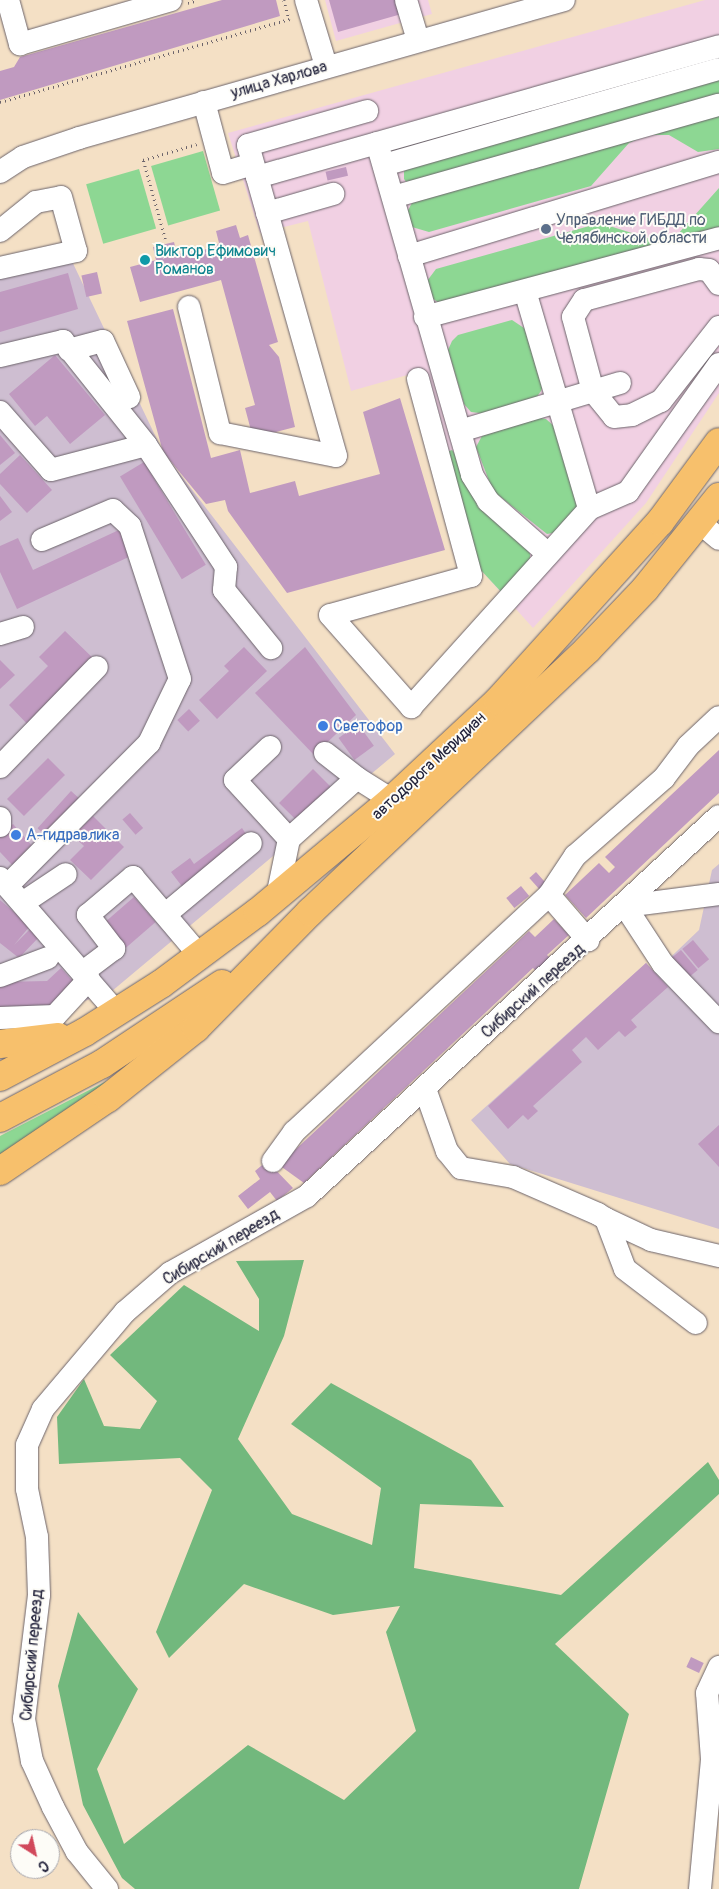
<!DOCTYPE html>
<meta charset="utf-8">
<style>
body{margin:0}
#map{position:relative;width:719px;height:1889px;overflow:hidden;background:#f4e0c5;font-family:Pangolin,sans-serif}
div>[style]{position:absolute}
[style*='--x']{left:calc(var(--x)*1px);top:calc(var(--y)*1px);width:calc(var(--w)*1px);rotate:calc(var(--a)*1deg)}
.built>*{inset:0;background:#f1d0e3}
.industrial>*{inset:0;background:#cebed1}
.green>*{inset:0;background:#8dd793;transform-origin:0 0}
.forest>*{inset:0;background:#72b87d}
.building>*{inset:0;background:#c09ac0;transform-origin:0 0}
.path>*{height:2.5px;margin-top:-1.25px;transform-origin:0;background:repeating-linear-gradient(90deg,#6c646b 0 1px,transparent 0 5px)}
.roads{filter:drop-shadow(0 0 1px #6c646b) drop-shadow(0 0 1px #6c646b)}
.minor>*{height:22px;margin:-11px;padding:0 11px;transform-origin:11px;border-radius:11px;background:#fff}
.major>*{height:28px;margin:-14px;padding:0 14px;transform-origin:14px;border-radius:14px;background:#f7c06c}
.dots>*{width:14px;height:14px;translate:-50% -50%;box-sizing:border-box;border:2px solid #fdfcf7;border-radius:50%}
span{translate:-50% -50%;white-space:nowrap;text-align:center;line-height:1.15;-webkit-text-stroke:4px #fdfcf7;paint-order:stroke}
.street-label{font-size:16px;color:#22223b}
.service-label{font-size:16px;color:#4e5e75}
.left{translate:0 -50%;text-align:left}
.culture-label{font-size:16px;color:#0d838f}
.shop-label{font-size:16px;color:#366cbe}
.north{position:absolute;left:10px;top:1829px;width:50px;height:50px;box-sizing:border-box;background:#fdfcf7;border:1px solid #a5a5ac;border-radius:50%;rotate:145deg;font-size:14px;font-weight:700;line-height:20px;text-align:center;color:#22223b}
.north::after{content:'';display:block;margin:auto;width:18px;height:22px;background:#d1495b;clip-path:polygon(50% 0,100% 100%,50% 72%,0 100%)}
</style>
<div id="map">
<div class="built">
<div style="clip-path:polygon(325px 0,428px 0,432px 14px,336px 41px)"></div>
<div style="clip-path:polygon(705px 0,719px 0,719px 393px,646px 503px,533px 628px,478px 567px,425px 370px,351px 391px,308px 221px,260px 233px,228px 133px)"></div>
</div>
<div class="industrial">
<div style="clip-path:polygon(69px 255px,163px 452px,395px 754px,112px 991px,46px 1015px,0 1012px,0 274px)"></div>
<div style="clip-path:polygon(719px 864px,719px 1229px,510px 1164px,471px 1120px,646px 963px,655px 972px,699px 930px,712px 870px)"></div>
</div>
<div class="green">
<div style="clip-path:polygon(719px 77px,719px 100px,407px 183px,404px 179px,404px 170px)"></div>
<div style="clip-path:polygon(719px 111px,719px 149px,698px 152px,669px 135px,647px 135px,629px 143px,591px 186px,429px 232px,412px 227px,406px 214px,413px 201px)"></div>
<div style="left:203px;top:151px;width:62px;height:54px;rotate:74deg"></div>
<div style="left:139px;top:169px;width:62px;height:55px;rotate:74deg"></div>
<div style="clip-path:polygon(719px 188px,719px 227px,439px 303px,432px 298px,427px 281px,436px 269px,600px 223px,651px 239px,678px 234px)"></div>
<div style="clip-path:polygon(512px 320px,530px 332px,545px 380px,541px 391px,536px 398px,488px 414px,471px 412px,464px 404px,448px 350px,452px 341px,458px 335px)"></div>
<div style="clip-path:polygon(535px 417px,546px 419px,555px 427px,578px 508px,558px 532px,547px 534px,493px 491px,476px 447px,482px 436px)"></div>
<div style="clip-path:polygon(452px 450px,530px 553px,530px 559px,503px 594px,478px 567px,447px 452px)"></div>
<div style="clip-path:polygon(128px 1070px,0 1156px,0 1136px)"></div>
</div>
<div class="forest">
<div style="clip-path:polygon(304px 1260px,284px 1336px,238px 1439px,292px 1514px,372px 1545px,381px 1488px,291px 1424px,331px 1383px,471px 1460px,504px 1507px,420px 1504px,414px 1568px,561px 1595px,708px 1462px,719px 1480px,719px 1494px,555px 1644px,629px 1714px,579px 1889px,135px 1889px,122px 1878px,83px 1805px,58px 1686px,78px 1612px,138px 1689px,97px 1769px,124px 1844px,248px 1745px,344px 1800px,416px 1731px,386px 1632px,400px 1606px,333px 1615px,244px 1584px,169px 1658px,156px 1632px,212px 1490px,180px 1458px,59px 1464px,57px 1417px,84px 1379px,104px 1426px,140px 1429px,157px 1401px,110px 1355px,184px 1285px,259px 1331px,259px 1299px,236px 1261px)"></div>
</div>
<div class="building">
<div style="clip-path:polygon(222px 0,276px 0,280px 16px,0 100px,0 71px,14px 67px,20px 57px)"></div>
<div style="clip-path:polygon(329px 0,401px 0,405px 13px,338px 32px)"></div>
<div style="left:346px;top:167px;width:9px;height:21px;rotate:77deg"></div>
<div style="clip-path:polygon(236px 225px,240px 238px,248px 235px,278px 342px,269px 345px,279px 357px,295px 427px,253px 438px,245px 408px,255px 405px,221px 280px,140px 302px,130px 267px,156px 260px,153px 247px,174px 242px,177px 254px,214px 248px,219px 243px,216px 231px)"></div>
<div style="left:97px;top:272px;width:22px;height:16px;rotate:77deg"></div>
<div style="clip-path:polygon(68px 273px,78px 309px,0 332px,0 292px)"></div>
<div style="clip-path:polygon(173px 309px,211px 458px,240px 450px,250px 493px,295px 481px,299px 496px,380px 474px,363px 412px,400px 398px,445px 550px,287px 593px,228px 511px,225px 500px,206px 504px,163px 452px,127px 321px)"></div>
<div style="clip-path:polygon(55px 355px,105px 415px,70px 444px,47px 416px,35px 426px,9px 394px)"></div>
<div style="clip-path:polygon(0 435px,15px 453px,0 465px)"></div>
<div style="clip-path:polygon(20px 455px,52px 490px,27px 513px,0 484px,0 474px)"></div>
<div style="left:144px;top:462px;width:120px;height:28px;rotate:59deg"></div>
<div style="clip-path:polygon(0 496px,12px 512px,0 521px)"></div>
<div style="clip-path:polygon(121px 529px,133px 555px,17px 609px,0 572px,0 546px,18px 538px,33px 570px)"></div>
<div style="clip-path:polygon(65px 631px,96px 661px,30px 727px,9px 705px,48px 666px,39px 657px)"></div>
<div style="clip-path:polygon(244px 647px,267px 671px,217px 719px,199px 700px,229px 671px,224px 666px)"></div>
<div style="clip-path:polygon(305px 647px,356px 715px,314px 755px,255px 693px)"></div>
<div style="clip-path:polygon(0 660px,15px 675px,0 689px)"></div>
<div style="left:189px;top:709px;width:16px;height:16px;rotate:47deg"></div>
<div style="left:358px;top:724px;width:27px;height:24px;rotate:54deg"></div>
<div style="clip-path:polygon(719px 750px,719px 793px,586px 918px,565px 895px,599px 863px,609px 873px,615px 867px,605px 857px)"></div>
<div style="left:48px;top:758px;width:24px;height:58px;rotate:45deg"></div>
<div style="left:313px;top:769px;width:25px;height:48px;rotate:45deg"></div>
<div style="left:71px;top:791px;width:13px;height:50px;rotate:42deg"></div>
<div style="left:130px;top:813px;width:20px;height:10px;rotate:49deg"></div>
<div style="clip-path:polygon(93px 816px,124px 847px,91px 880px,70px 860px,84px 846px,73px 836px)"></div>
<div style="clip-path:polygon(13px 824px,34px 848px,14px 867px,0 852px,0 835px)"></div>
<div style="clip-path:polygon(242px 828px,250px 840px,184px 889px,171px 872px,190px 858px,194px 864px)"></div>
<div style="left:536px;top:872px;width:15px;height:9px;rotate:48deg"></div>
<div style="left:521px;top:886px;width:13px;height:19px;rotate:51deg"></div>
<div style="left:134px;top:897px;width:33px;height:39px;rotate:49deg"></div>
<div style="clip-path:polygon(0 900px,30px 926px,14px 945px,30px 929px,39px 937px,19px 958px,0 943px)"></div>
<div style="clip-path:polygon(554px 919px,569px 935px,547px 955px,551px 959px,537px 972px,533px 968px,304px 1183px,279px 1165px,529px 931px,535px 937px)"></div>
<div style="left:693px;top:940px;width:25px;height:14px;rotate:50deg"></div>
<div style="left:681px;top:950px;width:26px;height:13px;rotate:50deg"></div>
<div style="clip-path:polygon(646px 963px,668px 987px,631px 1020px,637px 1027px,625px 1037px,619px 1031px,598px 1050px,586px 1037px,572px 1050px,582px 1062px,533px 1106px,538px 1111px,528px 1120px,523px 1115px,508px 1129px,488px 1106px)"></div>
<div style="clip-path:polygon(61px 968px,77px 986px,48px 1012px,0 1013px,0 982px,47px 981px)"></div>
<div style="clip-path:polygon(719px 1125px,719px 1167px,698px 1144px)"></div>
<div style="clip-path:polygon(267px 1161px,293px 1188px,277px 1201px,270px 1192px,248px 1209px,238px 1196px,260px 1179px,255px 1171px)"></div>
<div style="left:691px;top:1657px;width:14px;height:11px;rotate:25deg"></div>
</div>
<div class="path">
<div style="--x:284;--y:0;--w:20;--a:75"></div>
<div style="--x:188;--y:3;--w:9;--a:-18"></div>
<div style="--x:0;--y:102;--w:304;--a:-16"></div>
<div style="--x:165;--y:239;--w:82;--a:-105.6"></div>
<div style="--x:143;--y:160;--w:56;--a:-16.5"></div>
</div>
<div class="roads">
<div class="minor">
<div style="--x:8;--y:0;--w:46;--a:74.7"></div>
<div style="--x:20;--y:44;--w:157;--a:-16.2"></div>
<div style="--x:306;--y:0;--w:69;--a:73.1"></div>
<div style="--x:406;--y:0;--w:42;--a:73.3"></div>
<div style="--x:204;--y:102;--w:73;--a:75"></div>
<div style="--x:223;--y:173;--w:31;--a:-17"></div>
<div style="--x:377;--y:143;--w:345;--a:74"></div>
<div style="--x:472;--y:475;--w:31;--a:58"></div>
<div style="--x:488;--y:501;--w:80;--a:41.5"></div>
<div style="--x:384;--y:165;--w:348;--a:-16"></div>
<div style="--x:0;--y:172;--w:27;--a:-33"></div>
<div style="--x:23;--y:157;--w:59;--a:-18.7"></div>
<div style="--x:79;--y:138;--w:504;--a:-15.88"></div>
<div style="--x:257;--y:177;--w:480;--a:-15.8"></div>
<div style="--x:393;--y:197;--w:339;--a:-15.8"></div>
<div style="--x:267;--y:213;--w:69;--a:-16.1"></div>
<div style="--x:0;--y:231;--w:46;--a:-38.9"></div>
<div style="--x:36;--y:202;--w:25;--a:-11"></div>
<div style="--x:61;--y:197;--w:56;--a:74.5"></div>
<div style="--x:76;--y:251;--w:78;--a:167.4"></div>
<div style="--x:409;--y:256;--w:324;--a:-16.9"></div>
<div style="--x:719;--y:284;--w:17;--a:-126"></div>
<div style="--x:709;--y:270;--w:10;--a:-174"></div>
<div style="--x:699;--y:269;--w:119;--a:164.9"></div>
<div style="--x:584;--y:300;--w:20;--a:123"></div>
<div style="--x:573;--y:317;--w:77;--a:74.9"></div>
<div style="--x:593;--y:391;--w:33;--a:51"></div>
<div style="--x:614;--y:417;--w:18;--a:-6"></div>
<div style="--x:632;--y:415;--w:32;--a:-26"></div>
<div style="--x:661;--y:401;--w:94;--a:-51.9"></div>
<div style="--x:525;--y:291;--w:227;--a:73.6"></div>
<div style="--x:189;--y:307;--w:130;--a:76.2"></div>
<div style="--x:220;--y:433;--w:118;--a:11.2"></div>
<div style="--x:336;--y:456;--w:323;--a:-105.8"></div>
<div style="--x:248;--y:145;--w:124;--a:-15.9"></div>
<div style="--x:425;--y:317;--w:304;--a:-15"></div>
<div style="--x:69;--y:350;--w:35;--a:-15"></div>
<div style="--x:103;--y:341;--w:62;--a:65.1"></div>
<div style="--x:0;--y:356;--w:65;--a:-13.4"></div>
<div style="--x:63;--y:341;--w:133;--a:51.4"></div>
<div style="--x:418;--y:379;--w:204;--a:74.9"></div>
<div style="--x:471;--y:576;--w:146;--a:164.5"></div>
<div style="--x:330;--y:615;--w:123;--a:48.6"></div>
<div style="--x:411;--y:707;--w:266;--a:-48"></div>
<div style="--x:589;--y:509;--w:43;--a:-23.6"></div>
<div style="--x:628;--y:492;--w:157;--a:-54.6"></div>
<div style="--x:0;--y:412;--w:77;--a:48.7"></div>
<div style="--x:51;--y:470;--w:98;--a:-14.7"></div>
<div style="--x:146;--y:445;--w:146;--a:56.7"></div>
<div style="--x:226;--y:567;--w:23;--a:95"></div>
<div style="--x:224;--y:590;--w:75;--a:51"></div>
<div style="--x:460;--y:431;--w:167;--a:-16.7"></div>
<div style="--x:699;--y:522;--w:26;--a:40"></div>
<div style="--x:0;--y:634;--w:24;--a:-17"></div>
<div style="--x:270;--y:747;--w:48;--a:136.7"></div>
<div style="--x:235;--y:780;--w:80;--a:47.5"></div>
<div style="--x:325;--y:753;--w:41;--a:38"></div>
<div style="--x:0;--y:767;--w:139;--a:-45.9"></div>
<div style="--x:0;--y:818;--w:8;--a:90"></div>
<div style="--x:0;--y:878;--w:179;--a:49.1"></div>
<div style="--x:7;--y:886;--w:202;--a:-45.2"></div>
<div style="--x:149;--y:743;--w:71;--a:-64.2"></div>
<div style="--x:180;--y:679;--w:161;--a:-108.1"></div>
<div style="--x:130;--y:526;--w:23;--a:-137"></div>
<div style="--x:113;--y:510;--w:77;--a:157.1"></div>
<div style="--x:719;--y:894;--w:95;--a:172.7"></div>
<div style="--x:625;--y:906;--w:69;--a:56.8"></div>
<div style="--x:663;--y:964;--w:81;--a:46"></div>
<div style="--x:549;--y:895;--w:60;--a:49.1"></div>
<div style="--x:277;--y:897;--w:59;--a:-78.3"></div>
<div style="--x:289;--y:839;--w:91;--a:-41.9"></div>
<div style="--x:357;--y:778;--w:41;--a:32.2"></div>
<div style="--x:24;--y:902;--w:50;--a:-33.7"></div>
<div style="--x:167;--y:913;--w:109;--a:-39.8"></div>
<div style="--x:83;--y:972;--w:39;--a:-37"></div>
<div style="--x:114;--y:949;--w:43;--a:-127.4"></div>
<div style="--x:88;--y:915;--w:59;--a:-40.2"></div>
<div style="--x:133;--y:877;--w:104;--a:49.7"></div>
<div style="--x:0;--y:976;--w:51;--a:-20.6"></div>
<div style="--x:0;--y:1018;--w:55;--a:-2.1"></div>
<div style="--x:55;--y:1016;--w:50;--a:-47.4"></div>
<div style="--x:425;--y:1089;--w:66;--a:70.5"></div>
<div style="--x:447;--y:1151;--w:22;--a:51"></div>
<div style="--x:461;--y:1168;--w:53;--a:9.8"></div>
<div style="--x:513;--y:1177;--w:93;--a:23.5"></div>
<div style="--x:598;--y:1214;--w:9;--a:32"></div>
<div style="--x:606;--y:1219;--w:53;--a:69.2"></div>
<div style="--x:625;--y:1269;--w:89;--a:37.3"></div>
<div style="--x:273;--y:1161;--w:36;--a:-54"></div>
<div style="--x:294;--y:1132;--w:348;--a:-42.9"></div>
<div style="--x:549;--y:895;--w:47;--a:-56.3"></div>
<div style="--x:575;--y:856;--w:118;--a:-41.2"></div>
<div style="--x:664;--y:778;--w:40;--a:-53"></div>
<div style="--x:688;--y:746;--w:42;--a:-43.1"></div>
<div style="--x:606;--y:1219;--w:50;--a:25"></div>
<div style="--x:651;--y:1240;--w:70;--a:13.2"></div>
<div style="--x:107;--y:1889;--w:48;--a:-129"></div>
<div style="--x:77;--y:1852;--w:51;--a:-118.1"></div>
<div style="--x:53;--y:1807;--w:51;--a:-114.5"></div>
<div style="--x:32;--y:1761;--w:43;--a:-100.8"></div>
<div style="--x:24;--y:1719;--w:125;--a:-83.1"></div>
<div style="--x:39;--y:1595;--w:58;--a:-92"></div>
<div style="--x:37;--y:1537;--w:49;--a:-101.8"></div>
<div style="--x:27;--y:1489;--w:44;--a:-90"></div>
<div style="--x:27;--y:1445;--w:39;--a:-66"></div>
<div style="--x:43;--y:1409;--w:127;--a:-49.8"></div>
<div style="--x:125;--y:1312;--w:60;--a:-40.9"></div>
<div style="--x:170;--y:1273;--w:157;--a:-29.3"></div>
<div style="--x:307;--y:1196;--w:560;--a:-42.69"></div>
<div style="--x:700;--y:1889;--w:131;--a:-84.7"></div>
<div style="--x:712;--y:1759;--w:66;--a:-94.3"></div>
<div style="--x:707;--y:1693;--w:29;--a:-65"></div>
</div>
<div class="major">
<div style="--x:0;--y:1044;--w:59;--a:-6.8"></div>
<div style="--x:0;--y:1077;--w:96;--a:-27.9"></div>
<div style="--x:85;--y:1032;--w:90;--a:-32.3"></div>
<div style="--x:161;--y:984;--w:121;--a:-36.6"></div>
<div style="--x:258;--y:912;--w:175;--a:-39.9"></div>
<div style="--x:392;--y:800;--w:145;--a:-43"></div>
<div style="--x:498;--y:701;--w:241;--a:-47.9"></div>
<div style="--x:660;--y:522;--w:99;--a:-53.6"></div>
<div style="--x:0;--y:1118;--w:115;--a:-27.9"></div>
<div style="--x:102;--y:1064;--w:144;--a:-33.7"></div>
<div style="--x:0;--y:1171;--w:130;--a:-34.1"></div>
<div style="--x:108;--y:1098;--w:112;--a:-38.5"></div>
<div style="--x:196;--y:1028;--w:163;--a:-45.5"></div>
<div style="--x:310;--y:912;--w:381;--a:-43.4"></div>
<div style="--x:587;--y:650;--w:84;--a:-46.4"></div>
<div style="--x:645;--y:589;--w:118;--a:-51.2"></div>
</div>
</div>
<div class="dots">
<div style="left:546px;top:229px;background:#5c6f8a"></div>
<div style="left:145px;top:260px;background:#0f9aa8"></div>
<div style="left:323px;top:726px;background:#3f7fe0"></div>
<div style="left:16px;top:835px;background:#3f7fe0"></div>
</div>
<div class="street-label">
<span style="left:279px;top:80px;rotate:-16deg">улица Харлова</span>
<span style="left:429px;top:766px;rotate:-43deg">автодорога Меридиан</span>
<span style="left:533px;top:991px;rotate:-42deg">Сибирский переезд</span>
<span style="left:221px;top:1247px;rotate:-31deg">Сибирский переезд</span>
<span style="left:32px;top:1655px;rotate:-85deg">Сибирский переезд</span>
</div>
<div class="service-label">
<span class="left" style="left:556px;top:229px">Управление ГИБДД по<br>Челябинской области</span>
</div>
<div class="culture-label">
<span class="left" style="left:155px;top:260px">Виктор Ефимович<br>Романов</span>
</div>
<div class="shop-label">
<span class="left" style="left:333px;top:726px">Светофор</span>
<span class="left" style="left:26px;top:835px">А-гидравлика</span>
</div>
<div class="north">С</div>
</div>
